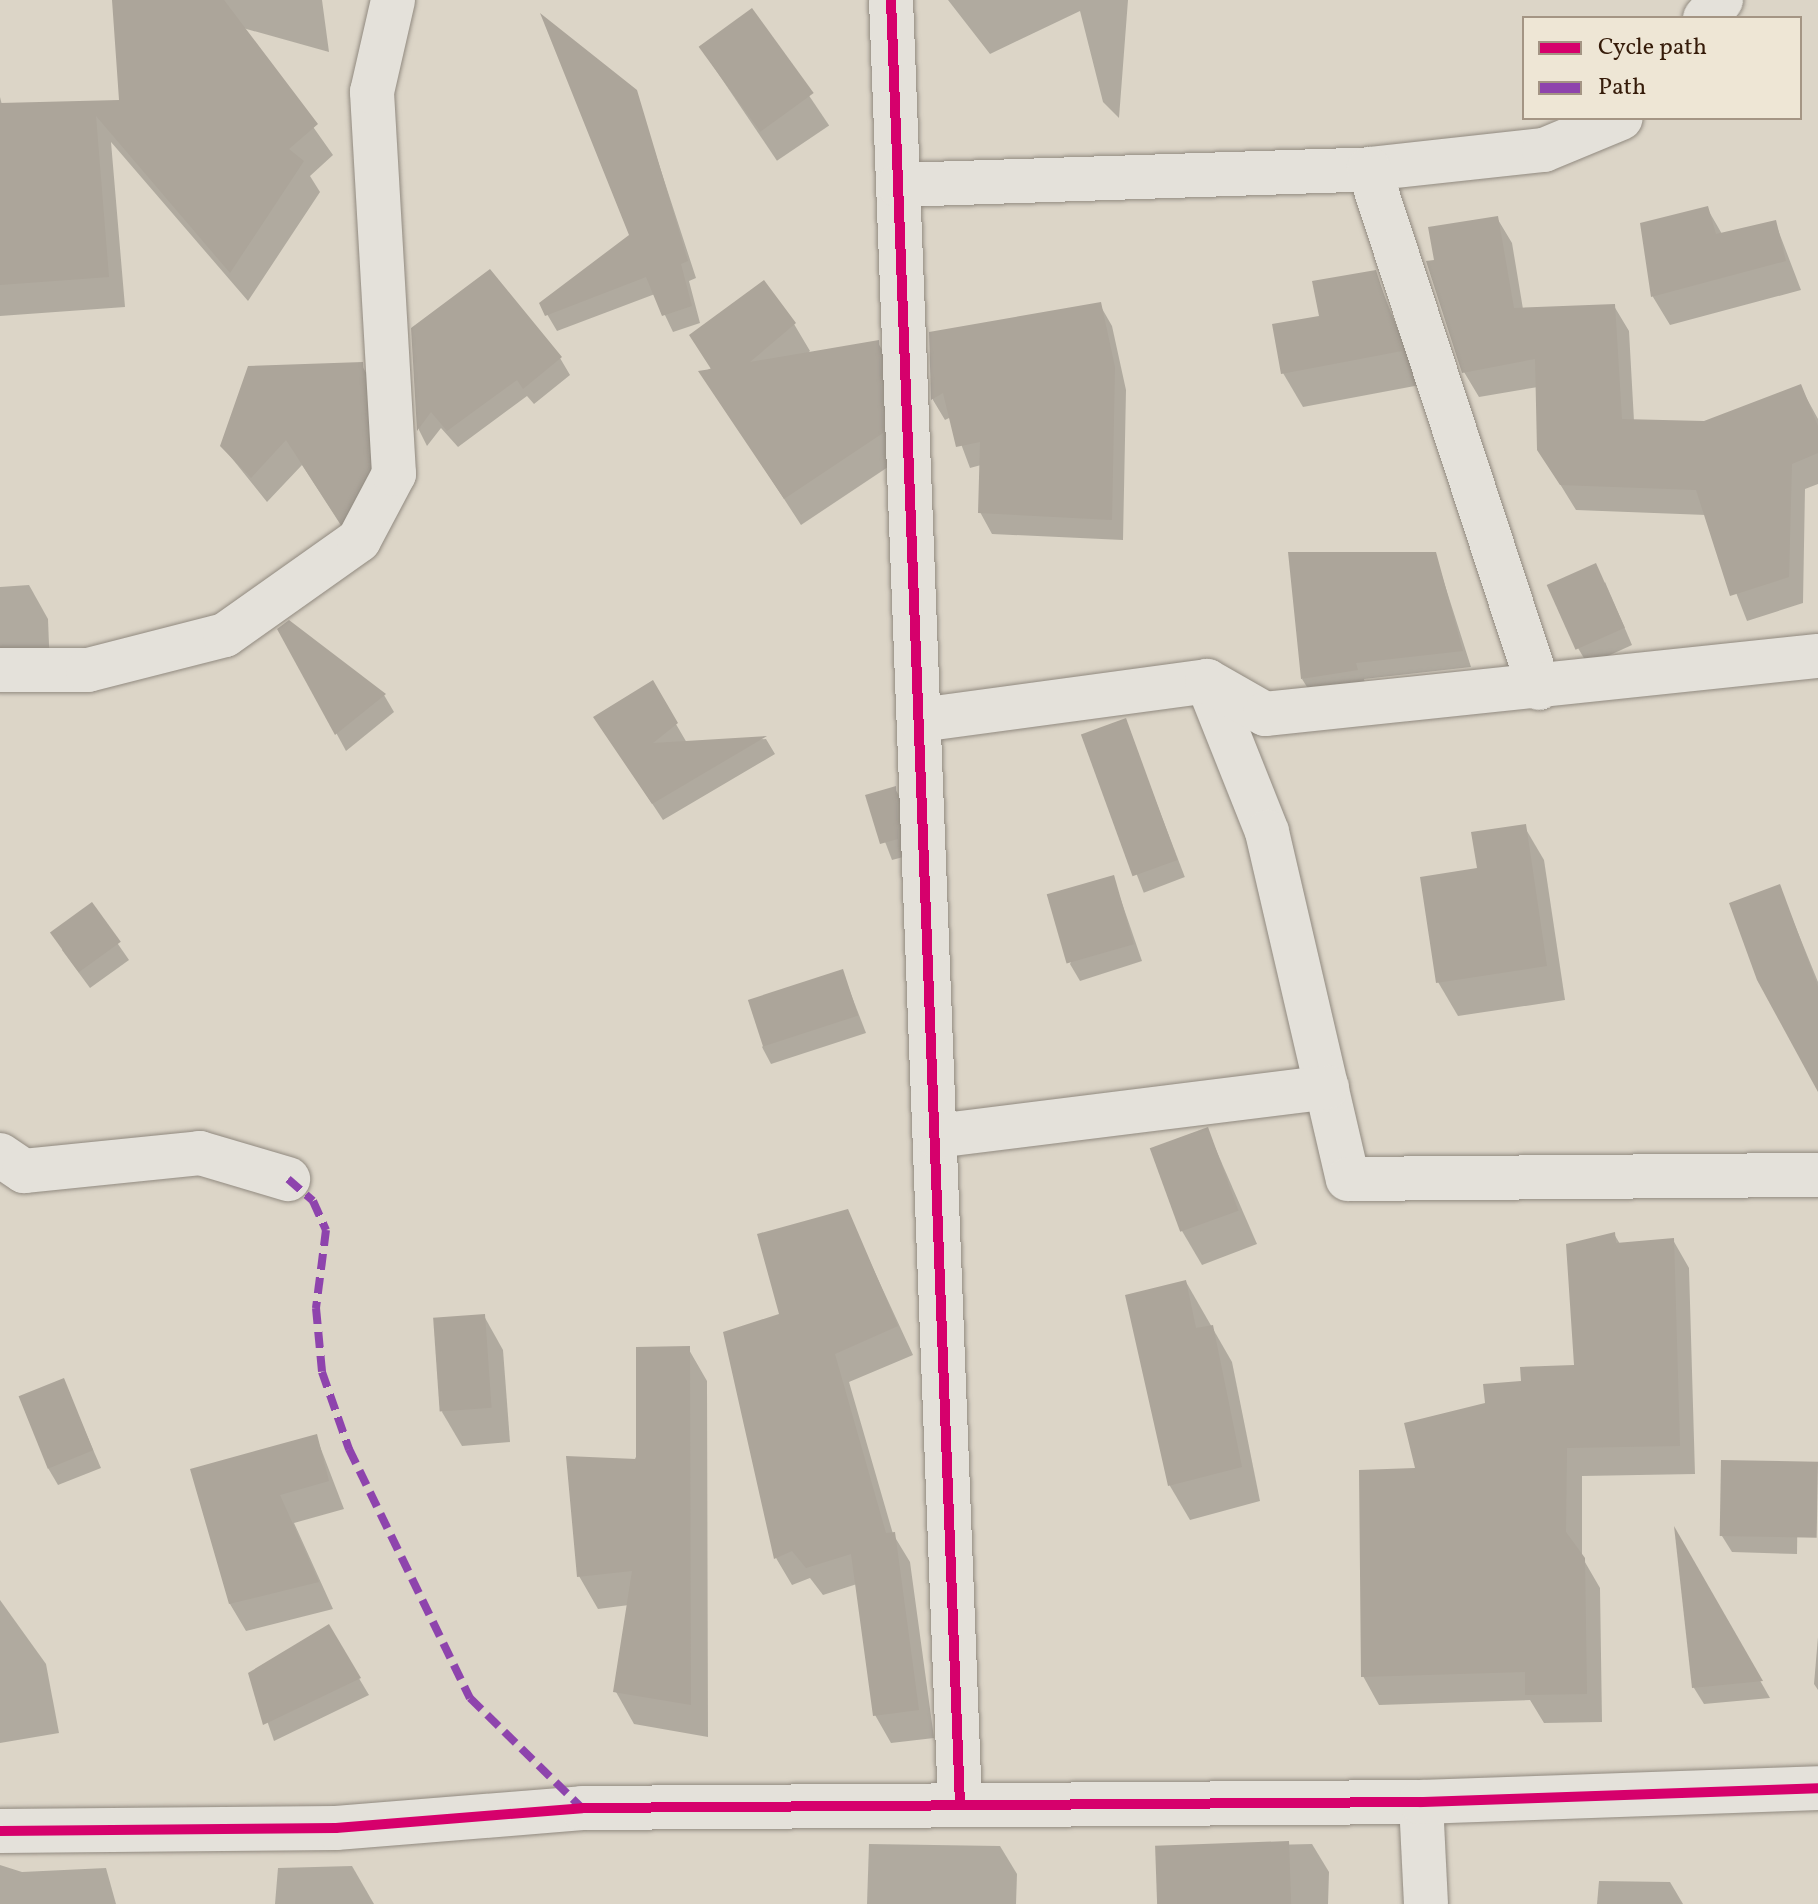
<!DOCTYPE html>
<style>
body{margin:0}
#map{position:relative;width:1818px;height:1904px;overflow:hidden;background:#dcd5c7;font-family:Vollkorn,serif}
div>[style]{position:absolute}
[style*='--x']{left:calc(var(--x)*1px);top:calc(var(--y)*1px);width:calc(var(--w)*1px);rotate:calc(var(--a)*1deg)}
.shadow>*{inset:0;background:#0003;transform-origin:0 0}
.building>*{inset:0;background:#aca59a;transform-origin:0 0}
.roads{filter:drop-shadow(0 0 2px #918a80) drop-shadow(0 0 2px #918a80)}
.minor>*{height:44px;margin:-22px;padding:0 22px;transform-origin:22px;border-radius:22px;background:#e4e1da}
.quiet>*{height:8px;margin-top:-4px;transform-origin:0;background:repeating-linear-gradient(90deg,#8e44ad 0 16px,transparent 0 24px)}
.cycleway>*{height:10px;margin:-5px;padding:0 5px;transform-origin:5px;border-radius:5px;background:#d6006c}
span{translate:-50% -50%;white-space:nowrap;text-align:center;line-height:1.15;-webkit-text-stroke:8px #eee6d5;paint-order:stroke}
.legend{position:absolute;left:1522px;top:16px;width:280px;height:104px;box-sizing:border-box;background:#eee6d5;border:2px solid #a49584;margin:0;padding:10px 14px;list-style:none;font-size:24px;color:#361c0a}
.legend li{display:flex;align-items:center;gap:16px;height:40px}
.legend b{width:40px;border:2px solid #a49584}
</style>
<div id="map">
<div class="shadow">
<div style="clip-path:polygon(114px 0,322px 0,329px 52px,243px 28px,333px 155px,310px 176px,320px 192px,248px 301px,111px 142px,125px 307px,0 316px,0 97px,2px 105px,122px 102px)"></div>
<div style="clip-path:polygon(948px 0,1128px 0,1119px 118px,1103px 102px,1080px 11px,990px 54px)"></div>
<div style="left:752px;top:11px;width:138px;height:63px;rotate:56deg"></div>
<div style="clip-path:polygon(635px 91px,696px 278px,689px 281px,700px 323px,673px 332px,655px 294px,557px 331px,541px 304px,632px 235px)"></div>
<div style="clip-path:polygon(1707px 208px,1722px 234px,1775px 222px,1801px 290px,1670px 325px,1653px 297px,1642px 225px)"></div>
<div style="clip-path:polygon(1497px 218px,1512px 243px,1523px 309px,1614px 306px,1629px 331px,1634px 421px,1705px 423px,1800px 386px,1818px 419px,1818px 484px,1805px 489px,1803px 603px,1747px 621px,1706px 515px,1576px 510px,1555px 476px,1538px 387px,1479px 397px,1464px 372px,1436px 262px)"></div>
<div style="clip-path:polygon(1375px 272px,1420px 385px,1303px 407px,1283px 373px)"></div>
<div style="clip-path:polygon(1100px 305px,1112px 326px,1126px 390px,1123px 540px,992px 534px,980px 512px,981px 465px,970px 468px,951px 417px,945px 420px,933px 400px,931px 334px)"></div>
<div style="clip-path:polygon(794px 324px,810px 351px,805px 355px,878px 343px,894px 369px,897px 461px,801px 525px,702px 373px)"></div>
<div style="clip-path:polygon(413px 329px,560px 358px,570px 375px,534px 404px,527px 396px,458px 447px,441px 428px,427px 446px,419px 430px)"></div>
<div style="clip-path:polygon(361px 364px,376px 390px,382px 496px,355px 547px,302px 465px,267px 502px,222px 446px)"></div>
<div style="clip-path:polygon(1435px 554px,1471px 667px,1364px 679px,1366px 687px,1312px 695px,1302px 679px)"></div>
<div style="clip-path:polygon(1605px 582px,1632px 645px,1588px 665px,1578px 648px)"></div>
<div style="clip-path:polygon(29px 585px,48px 619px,50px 671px,0 679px,0 587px)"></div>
<div style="clip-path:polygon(280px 629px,384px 695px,394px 712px,346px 751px)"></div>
<div style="clip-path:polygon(652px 683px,687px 743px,766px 739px,775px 754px,663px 820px,595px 717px)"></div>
<div style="left:1125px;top:721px;width:167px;height:44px;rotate:69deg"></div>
<div style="clip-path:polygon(895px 789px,905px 805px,907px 856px,892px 860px,868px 797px)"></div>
<div style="clip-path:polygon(1524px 826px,1544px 860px,1565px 1000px,1458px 1016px,1438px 982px,1479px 869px)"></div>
<div style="clip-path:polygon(1113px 877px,1142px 961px,1080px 981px,1070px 964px)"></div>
<div style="clip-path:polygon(1779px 886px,1818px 982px,1818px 1088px)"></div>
<div style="clip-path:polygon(91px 905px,129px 960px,90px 988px,62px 950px)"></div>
<div style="clip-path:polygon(842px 971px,866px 1033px,771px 1064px,762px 1047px)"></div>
<div style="clip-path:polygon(1207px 1129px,1257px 1244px,1202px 1265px,1182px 1231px)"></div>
<div style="clip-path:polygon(847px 1212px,913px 1355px,849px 1382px,893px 1534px,910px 1562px,934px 1738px,891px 1743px,875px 1715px,857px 1584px,823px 1595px,810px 1578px,792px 1585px,776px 1558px,781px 1315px)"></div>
<div style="clip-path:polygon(1614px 1234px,1620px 1244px,1673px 1240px,1689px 1268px,1695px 1474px,1582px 1476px,1582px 1557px,1600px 1588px,1602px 1722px,1544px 1723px,1530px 1700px,1379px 1705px,1363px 1676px,1417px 1470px,1487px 1405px,1523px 1383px,1576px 1367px)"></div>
<div style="clip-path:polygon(1186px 1282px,1232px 1362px,1260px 1501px,1190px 1520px,1170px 1486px,1128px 1297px)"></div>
<div style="clip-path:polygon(484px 1316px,503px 1350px,510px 1442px,462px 1446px,442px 1412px)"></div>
<div style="clip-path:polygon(688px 1348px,707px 1381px,708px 1737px,634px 1724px,616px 1692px,629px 1605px,598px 1609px,579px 1576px)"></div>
<div style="clip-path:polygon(63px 1380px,101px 1468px,58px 1485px,48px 1468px)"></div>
<div style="clip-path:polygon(316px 1436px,344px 1509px,294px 1523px,333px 1609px,246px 1631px,230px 1604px,192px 1470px)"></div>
<div style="clip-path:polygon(1798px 1480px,1797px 1554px,1732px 1552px,1722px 1536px)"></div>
<div style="clip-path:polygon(1677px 1535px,1770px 1698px,1704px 1704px,1694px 1688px)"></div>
<div style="clip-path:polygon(0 1600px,46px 1664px,59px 1733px,0 1743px)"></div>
<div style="clip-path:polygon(328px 1627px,369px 1695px,274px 1741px,251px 1674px)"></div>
<div style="clip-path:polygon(1818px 1637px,1818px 1690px,1814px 1684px)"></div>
<div style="clip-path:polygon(869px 1844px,1000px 1846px,1017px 1874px,1016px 1904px,867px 1904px)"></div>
<div style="clip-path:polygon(1312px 1844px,1329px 1872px,1328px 1904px,1160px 1904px,1157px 1848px)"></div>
<div style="clip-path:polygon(0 1865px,22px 1872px,106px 1868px,116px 1904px,0 1904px)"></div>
<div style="clip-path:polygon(352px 1866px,374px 1904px,275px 1904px,278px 1868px)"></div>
<div style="clip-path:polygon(1599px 1881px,1670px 1882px,1683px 1904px,1597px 1904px)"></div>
</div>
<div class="building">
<div style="clip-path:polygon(112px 0,224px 0,318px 124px,289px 149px,304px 161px,230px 273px,96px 116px,109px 277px,0 285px,0 103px,119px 100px)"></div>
<div style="left:752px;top:8px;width:105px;height:66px;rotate:54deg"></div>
<div style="clip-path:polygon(540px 13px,637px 90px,688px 261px,681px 264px,692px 306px,662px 316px,646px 277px,545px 316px,539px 303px,629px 235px)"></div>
<div style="clip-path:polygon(1708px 206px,1716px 234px,1776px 220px,1786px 261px,1651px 297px,1640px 223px)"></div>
<div style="clip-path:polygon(1498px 216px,1514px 308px,1615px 304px,1622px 419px,1704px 421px,1801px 384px,1818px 426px,1818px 453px,1792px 464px,1789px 577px,1730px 596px,1696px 490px,1560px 485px,1537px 450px,1535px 359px,1462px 373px,1426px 261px,1434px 260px,1428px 227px)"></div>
<div style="clip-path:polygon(490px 269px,562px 357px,523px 389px,517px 380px,447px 431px,431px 412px,417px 431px,411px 328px)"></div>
<div style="clip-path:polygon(1376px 270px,1402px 351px,1281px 374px,1272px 324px,1319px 316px,1312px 281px)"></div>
<div style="clip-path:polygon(764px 280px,796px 323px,750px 362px,879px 340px,883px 433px,784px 499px,698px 371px,711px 369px,689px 335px)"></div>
<div style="clip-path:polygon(1101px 302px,1115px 367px,1112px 520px,978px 513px,980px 442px,956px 447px,943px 393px,931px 400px,929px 332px)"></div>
<div style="clip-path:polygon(363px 362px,369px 468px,340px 523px,286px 440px,251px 478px,220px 446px,248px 366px)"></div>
<div style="clip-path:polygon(1288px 552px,1436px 552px,1463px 651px,1356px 663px,1358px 670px,1301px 679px)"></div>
<div style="left:1596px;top:563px;width:71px;height:54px;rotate:66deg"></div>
<div style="clip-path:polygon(289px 620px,386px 694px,335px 735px,277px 629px)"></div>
<div style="clip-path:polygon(653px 680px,678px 723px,653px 743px,767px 736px,652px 804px,593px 717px)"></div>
<div style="left:1126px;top:718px;width:151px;height:48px;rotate:70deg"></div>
<div style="clip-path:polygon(896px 786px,898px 839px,880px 844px,865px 795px)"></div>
<div style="clip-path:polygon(1526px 824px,1547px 966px,1436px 983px,1420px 877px,1477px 868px,1471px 832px)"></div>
<div style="left:1114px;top:875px;width:72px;height:70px;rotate:74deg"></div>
<div style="clip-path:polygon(1780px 884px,1818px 987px,1818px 1092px,1757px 980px,1729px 903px)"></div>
<div style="left:92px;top:902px;width:49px;height:52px;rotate:54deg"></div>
<div style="left:843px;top:969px;width:49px;height:100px;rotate:72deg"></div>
<div style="left:1208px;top:1127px;width:89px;height:62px;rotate:70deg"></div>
<div style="clip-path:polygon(848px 1209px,898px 1326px,835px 1354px,886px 1533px,895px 1532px,919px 1710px,873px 1716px,851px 1554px,806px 1568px,792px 1551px,774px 1559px,723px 1332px,779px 1314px,757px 1234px)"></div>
<div style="clip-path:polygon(1615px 1232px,1616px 1243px,1674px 1238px,1680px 1446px,1567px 1448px,1566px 1532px,1585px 1558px,1587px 1694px,1525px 1695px,1525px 1672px,1361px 1677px,1359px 1470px,1415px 1468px,1404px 1423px,1485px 1403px,1483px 1384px,1521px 1381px,1520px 1367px,1574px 1365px,1566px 1244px)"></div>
<div style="clip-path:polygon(1186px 1280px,1196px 1328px,1213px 1325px,1242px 1467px,1168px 1486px,1125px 1295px)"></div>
<div style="left:485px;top:1314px;width:94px;height:52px;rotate:86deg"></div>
<div style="clip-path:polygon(690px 1346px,691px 1705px,613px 1692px,632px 1571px,577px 1577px,566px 1456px,636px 1459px,636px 1347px)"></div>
<div style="left:64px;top:1378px;width:78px;height:49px;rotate:68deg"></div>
<div style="clip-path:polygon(317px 1434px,329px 1481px,280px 1495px,319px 1582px,229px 1604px,190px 1469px)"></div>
<div style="left:1721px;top:1460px;width:97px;height:76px;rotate:1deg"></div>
<div style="clip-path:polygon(1674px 1526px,1763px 1681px,1692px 1688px)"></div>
<div style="clip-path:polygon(329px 1624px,361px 1678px,263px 1725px,248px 1673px)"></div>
<div style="left:1289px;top:1841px;width:63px;height:134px;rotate:88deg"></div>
</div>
<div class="roads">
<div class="minor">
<div style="--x:891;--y:0;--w:1804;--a:87.81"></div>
<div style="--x:1705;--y:18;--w:24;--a:-48"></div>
<div style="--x:1369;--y:169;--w:176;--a:-6.2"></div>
<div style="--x:1544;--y:150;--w:83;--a:-22.6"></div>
<div style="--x:899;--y:185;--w:470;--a:-1.9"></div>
<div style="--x:1369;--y:169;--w:546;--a:71.86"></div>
<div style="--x:0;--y:670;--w:88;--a:0"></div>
<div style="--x:88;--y:670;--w:141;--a:-14.3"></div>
<div style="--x:225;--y:635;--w:164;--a:-35.3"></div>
<div style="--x:359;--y:540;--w:75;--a:-62.1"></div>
<div style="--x:394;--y:474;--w:383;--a:-93.3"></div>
<div style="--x:372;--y:92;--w:94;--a:-77.1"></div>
<div style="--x:1207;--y:681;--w:162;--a:68.3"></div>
<div style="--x:1267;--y:832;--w:356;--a:76.9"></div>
<div style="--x:1348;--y:1179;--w:470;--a:-0.5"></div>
<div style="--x:920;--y:720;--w:290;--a:-7.7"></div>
<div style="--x:1207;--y:681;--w:67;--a:29.6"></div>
<div style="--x:1265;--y:714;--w:556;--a:-5.99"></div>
<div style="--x:936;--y:1136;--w:394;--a:-7.1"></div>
<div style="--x:0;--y:1155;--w:29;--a:34"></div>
<div style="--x:24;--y:1171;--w:177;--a:-5.8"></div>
<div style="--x:200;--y:1153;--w:92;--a:16.5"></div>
<div style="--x:1421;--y:1802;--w:102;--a:87.2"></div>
<div style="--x:0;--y:1831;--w:336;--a:-0.5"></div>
<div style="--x:336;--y:1828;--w:247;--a:-4.6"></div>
<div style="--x:582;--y:1808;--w:839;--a:-0.41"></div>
<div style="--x:1421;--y:1802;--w:397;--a:-2"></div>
</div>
</div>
<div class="quiet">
<div style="--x:288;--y:1179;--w:33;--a:41"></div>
<div style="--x:313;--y:1201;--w:32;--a:66"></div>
<div style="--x:326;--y:1230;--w:79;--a:97.3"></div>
<div style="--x:316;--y:1308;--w:64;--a:84.6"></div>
<div style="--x:322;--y:1372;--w:82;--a:70.7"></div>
<div style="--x:349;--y:1449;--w:277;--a:64.1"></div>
<div style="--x:470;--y:1698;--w:157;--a:44.5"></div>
</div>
<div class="cycleway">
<div style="--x:891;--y:0;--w:1804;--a:87.81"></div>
<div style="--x:0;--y:1831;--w:336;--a:-0.5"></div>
<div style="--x:336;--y:1828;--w:247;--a:-4.6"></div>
<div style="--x:582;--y:1808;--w:839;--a:-0.41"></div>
<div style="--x:1421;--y:1802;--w:397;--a:-2"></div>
</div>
<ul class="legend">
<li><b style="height:10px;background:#d6006c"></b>Cycle path</li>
<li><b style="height:10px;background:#8e44ad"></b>Path</li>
</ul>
</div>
